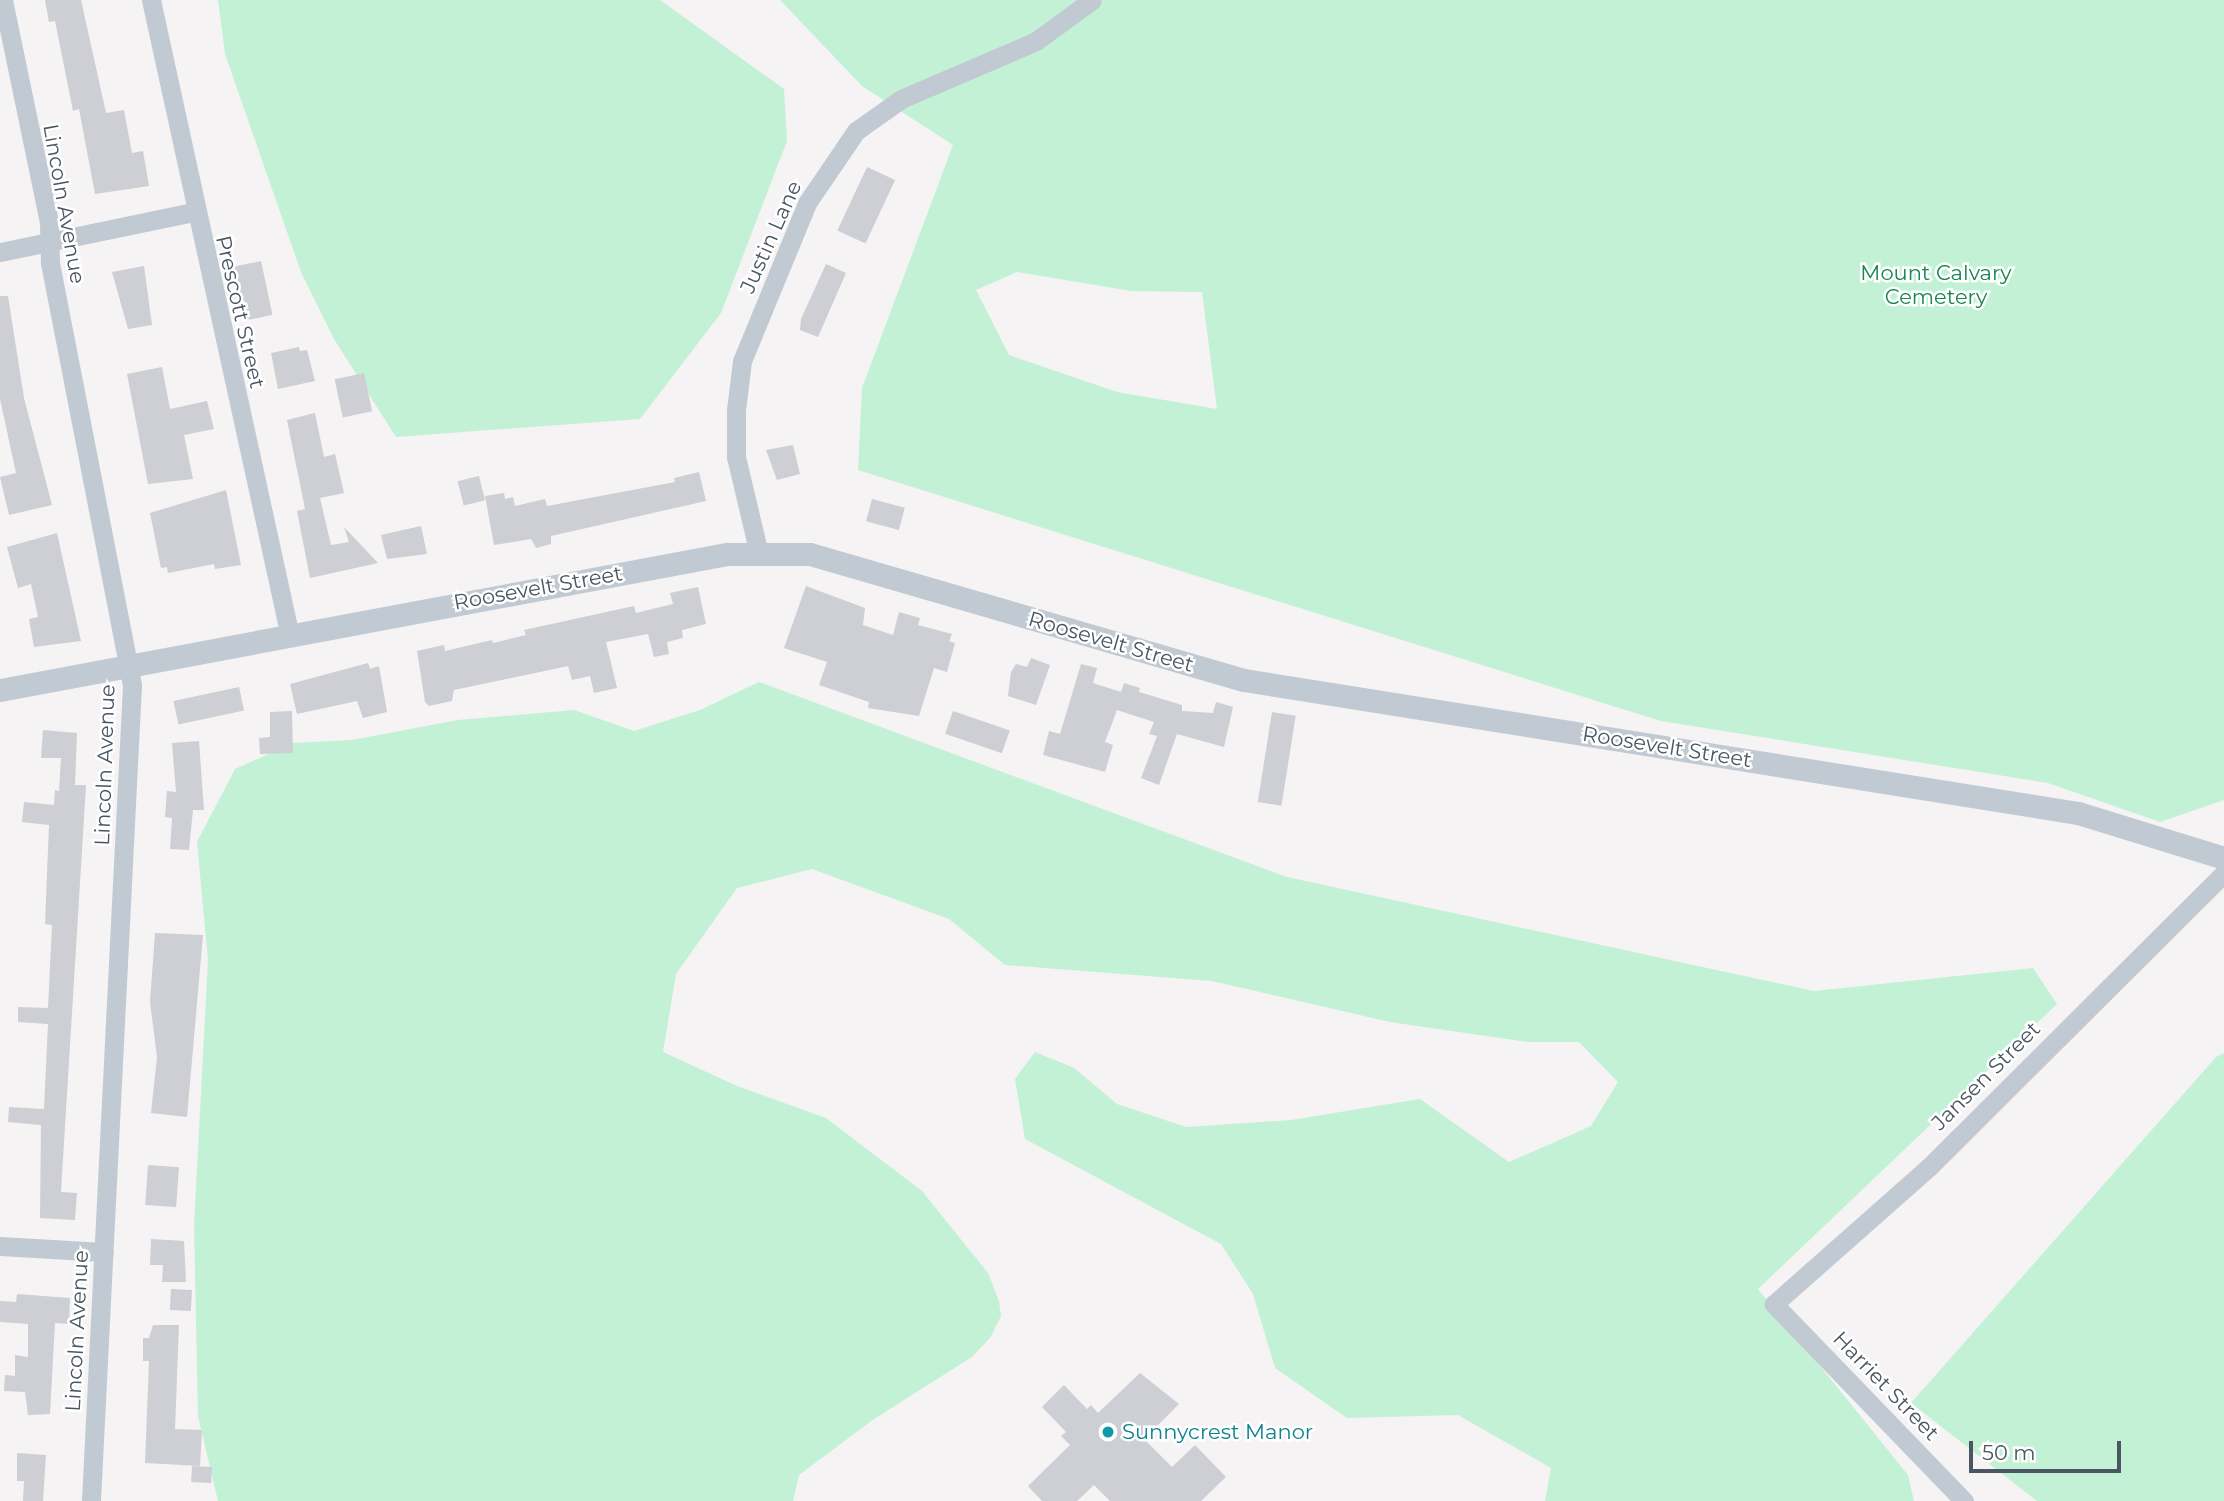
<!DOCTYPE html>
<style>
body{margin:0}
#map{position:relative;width:2224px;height:1501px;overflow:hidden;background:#f5f3f3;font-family:Montserrat,sans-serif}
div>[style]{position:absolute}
.green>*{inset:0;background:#c3f1d5}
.building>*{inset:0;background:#cdcfd5;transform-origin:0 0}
.minor>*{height:19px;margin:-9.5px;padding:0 9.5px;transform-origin:9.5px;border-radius:9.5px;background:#c1cad2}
.tertiary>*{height:23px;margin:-11.5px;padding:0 11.5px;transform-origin:11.5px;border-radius:11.5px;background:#c1cad2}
.dots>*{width:19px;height:19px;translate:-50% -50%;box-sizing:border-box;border:4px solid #fff;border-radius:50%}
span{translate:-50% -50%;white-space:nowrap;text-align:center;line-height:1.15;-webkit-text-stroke:5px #fff;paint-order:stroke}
.street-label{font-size:21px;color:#4a5661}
.park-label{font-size:21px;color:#17864f}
.culture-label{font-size:21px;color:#0d838f}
.left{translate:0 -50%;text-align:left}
.scale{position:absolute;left:1969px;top:1441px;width:152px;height:32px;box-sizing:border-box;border:4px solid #4a5661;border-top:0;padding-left:9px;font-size:21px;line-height:24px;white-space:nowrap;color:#4a5661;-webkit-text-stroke:5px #fff;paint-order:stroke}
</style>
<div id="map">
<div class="green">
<div style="clip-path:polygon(218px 0,660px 0,784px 89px,787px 141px,721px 313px,640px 419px,396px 437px,334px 339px,301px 272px,225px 54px)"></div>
<div style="clip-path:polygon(evenodd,780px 0,2224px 0,2224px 800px,2160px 822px,2048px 783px,1661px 721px,858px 470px,862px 388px,953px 145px,862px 86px,780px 0,1017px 272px,1131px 291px,1202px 292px,1217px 409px,1117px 392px,1009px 355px,976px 290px,1017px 272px)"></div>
<div style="clip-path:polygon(759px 682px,1287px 877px,1814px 991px,2033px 968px,2057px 1004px,1758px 1289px,1908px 1475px,1914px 1501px,1545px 1501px,1551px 1468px,1458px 1415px,1347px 1418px,1275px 1368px,1253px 1294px,1221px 1244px,1025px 1139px,1015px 1079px,1035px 1052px,1074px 1068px,1117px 1104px,1186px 1127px,1291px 1120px,1420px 1099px,1509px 1162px,1591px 1126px,1618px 1082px,1579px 1042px,1528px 1042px,1390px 1022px,1212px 981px,1005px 965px,949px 919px,812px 869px,737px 888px,676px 974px,663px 1052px,737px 1086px,826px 1118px,922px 1191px,988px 1273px,999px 1301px,1001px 1316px,990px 1338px,972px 1357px,874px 1419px,799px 1475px,793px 1501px,218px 1501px,198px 1416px,194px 1225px,208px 960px,197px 842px,235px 769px,293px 743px,352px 740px,458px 720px,574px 710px,634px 731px,700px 710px)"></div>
<div style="clip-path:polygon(2224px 1053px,2224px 1501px,2037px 1501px,1911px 1403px,2216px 1057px)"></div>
</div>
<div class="building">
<div style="clip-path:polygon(45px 0,81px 0,106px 113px,124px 110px,132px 153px,143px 151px,149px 186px,95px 194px,79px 109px,73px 111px,55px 21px,49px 22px)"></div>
<div style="left:867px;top:167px;width:31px;height:70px;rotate:25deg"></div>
<div style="left:261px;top:261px;width:55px;height:27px;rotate:78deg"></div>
<div style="clip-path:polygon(826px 264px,846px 273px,818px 337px,800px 330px,801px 319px)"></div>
<div style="clip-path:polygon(144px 266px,152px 325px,128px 329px,112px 272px)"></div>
<div style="clip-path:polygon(0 296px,8px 296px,24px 398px,52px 505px,9px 515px,0 477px,16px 473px,0 399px)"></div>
<div style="clip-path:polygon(299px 347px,300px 351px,307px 350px,315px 381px,278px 389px,271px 353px)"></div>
<div style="clip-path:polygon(162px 367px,170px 409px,207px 401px,214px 429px,184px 435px,193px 479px,148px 484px,127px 374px)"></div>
<div style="left:364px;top:373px;width:39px;height:30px;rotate:78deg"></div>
<div style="clip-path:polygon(315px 413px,324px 457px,335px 454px,344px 493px,320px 498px,331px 545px,349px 542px,344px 527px,378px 563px,310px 578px,297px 511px,305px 509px,287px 420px)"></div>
<div style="clip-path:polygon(793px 445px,800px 474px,777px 480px,766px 450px)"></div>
<div style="clip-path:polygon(699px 472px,706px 501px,551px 536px,551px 544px,536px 548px,531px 539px,494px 545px,485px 496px,504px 493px,505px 499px,513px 497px,515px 506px,545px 499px,547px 506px,675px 482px,674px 478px)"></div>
<div style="left:479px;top:476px;width:25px;height:22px;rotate:76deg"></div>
<div style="clip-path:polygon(226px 490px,241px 565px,215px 569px,214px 564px,168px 573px,167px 567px,161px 568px,150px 513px)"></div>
<div style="left:872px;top:499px;width:34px;height:23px;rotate:15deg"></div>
<div style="clip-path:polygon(421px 526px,427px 554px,387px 559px,381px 535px)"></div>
<div style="clip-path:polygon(57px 533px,81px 641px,34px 647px,29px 619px,38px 617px,31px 584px,18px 588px,7px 547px)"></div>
<div style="clip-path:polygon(806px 586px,865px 608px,863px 625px,893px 635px,899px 612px,920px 618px,918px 625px,952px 634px,949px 641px,955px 643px,947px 672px,934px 668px,919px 716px,868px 708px,869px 702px,819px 685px,827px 662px,784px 648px)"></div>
<div style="clip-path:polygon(698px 587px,706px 624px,682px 630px,683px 638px,667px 642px,669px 654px,654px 657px,648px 634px,606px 642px,617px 688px,594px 693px,590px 676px,572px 680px,568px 666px,454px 690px,452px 701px,429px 706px,425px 702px,417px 651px,444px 645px,445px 651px,492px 640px,493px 643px,526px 635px,524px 630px,634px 606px,636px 613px,673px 604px,670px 593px)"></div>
<div style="clip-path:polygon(1031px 658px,1050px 665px,1036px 705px,1008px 696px,1011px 672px,1016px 664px,1027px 667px)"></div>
<div style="clip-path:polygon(368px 663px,370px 669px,379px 666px,387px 712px,363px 718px,357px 701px,297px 714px,290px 684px)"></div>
<div style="clip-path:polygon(1081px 664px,1097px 668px,1093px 683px,1121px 692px,1124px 683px,1140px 688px,1139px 692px,1182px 705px,1182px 711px,1213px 713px,1216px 702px,1233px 707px,1224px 747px,1177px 734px,1159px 785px,1141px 778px,1157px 736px,1149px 734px,1154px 722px,1117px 710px,1105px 742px,1113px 745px,1105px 772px,1043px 755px,1049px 731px,1060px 734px)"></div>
<div style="left:239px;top:687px;width:24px;height:67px;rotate:78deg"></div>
<div style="clip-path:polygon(292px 711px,293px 753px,260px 754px,259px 738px,270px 737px,270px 712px)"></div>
<div style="left:953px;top:711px;width:60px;height:24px;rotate:19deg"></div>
<div style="left:1272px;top:712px;width:24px;height:91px;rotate:9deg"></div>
<div style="clip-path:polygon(43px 730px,77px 733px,75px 785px,86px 785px,61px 1192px,77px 1193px,75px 1220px,40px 1218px,41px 1125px,8px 1122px,9px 1107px,44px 1109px,48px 1024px,18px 1022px,18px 1007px,48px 1008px,52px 925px,45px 924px,49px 825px,22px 822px,24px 802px,54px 805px,55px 790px,59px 791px,61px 758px,41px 758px)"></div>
<div style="clip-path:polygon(199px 741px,204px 810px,193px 810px,189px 850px,170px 849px,172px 818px,165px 817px,167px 791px,176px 792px,172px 743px)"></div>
<div style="clip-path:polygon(155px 933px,203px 935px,187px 1117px,151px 1113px,157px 1057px,150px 1002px)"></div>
<div style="left:148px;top:1165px;width:31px;height:40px;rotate:4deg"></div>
<div style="clip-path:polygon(151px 1239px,184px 1241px,186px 1282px,162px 1282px,163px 1265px,150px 1265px)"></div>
<div style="left:171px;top:1289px;width:21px;height:21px;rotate:3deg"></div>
<div style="clip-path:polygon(17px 1294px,70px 1298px,69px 1324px,55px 1323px,50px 1414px,28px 1415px,25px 1392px,4px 1391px,5px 1375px,15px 1376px,15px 1355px,28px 1357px,28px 1324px,0 1322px,0 1301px,16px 1302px)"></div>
<div style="clip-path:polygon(153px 1325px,179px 1325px,175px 1429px,202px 1430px,200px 1466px,145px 1463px,149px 1361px,143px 1361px,143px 1338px,149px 1338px)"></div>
<div style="clip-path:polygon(1140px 1373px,1179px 1404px,1144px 1439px,1172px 1467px,1195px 1445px,1226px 1477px,1201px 1501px,1110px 1501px,1094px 1485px,1077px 1501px,1042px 1501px,1028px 1486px,1070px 1445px,1061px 1436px,1066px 1432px,1042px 1407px,1064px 1385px,1087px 1409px,1091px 1405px,1098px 1413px)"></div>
<div style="clip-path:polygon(17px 1453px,46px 1455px,43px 1501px,23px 1501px,24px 1481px,17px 1481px)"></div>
<div style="left:192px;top:1466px;width:20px;height:16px;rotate:3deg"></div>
</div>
<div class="minor">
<div style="left:3px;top:0;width:228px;rotate:78.3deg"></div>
<div style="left:49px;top:223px;width:40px;rotate:88.6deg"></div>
<div style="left:50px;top:263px;width:430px;rotate:79deg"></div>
<div style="left:132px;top:685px;width:817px;rotate:92.88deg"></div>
<div style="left:151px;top:0;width:647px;rotate:77.68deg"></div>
<div style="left:0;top:252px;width:198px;rotate:-11.7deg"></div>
<div style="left:759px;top:554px;width:100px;rotate:-103.3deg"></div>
<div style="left:736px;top:457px;width:47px;rotate:-90deg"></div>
<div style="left:736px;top:410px;width:49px;rotate:-83deg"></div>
<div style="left:742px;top:361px;width:171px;rotate:-67.6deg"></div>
<div style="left:807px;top:203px;width:87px;rotate:-55.8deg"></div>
<div style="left:856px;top:131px;width:55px;rotate:-35.4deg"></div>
<div style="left:901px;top:99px;width:147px;rotate:-23.2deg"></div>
<div style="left:1036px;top:41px;width:69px;rotate:-36.2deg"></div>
<div style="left:0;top:1246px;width:104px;rotate:3.3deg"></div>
<div style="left:1964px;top:1501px;width:274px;rotate:-134deg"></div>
<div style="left:1774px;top:1304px;width:207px;rotate:-41.5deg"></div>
<div style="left:1929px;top:1167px;width:416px;rotate:-44.9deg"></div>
</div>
<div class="tertiary">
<div style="left:0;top:690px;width:740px;rotate:-10.6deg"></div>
<div style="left:727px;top:554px;width:83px"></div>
<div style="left:810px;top:554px;width:452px;rotate:16.2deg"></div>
<div style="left:1244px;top:680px;width:845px;rotate:9.06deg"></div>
<div style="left:2078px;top:813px;width:153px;rotate:17.1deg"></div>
</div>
<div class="dots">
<div style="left:1108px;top:1432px;background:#0f9aa8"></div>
</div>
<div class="street-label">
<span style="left:64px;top:204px;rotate:80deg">Lincoln Avenue</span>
<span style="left:771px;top:237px;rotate:-66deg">Justin Lane</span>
<span style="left:240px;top:312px;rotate:77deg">Prescott Street</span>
<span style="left:538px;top:588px;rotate:-10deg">Roosevelt Street</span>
<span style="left:1111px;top:642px;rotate:16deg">Roosevelt Street</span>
<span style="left:1667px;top:747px;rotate:9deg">Roosevelt Street</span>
<span style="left:105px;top:765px;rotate:-88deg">Lincoln Avenue</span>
<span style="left:1986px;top:1076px;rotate:-45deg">Jansen Street</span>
<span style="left:77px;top:1331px;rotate:-87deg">Lincoln Avenue</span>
<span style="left:1886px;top:1386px;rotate:46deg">Harriet Street</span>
</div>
<div class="park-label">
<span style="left:1936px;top:285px">Mount Calvary<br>Cemetery</span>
</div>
<div class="culture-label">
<span class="left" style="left:1122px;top:1432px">Sunnycrest Manor</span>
</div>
<div class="scale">50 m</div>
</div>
